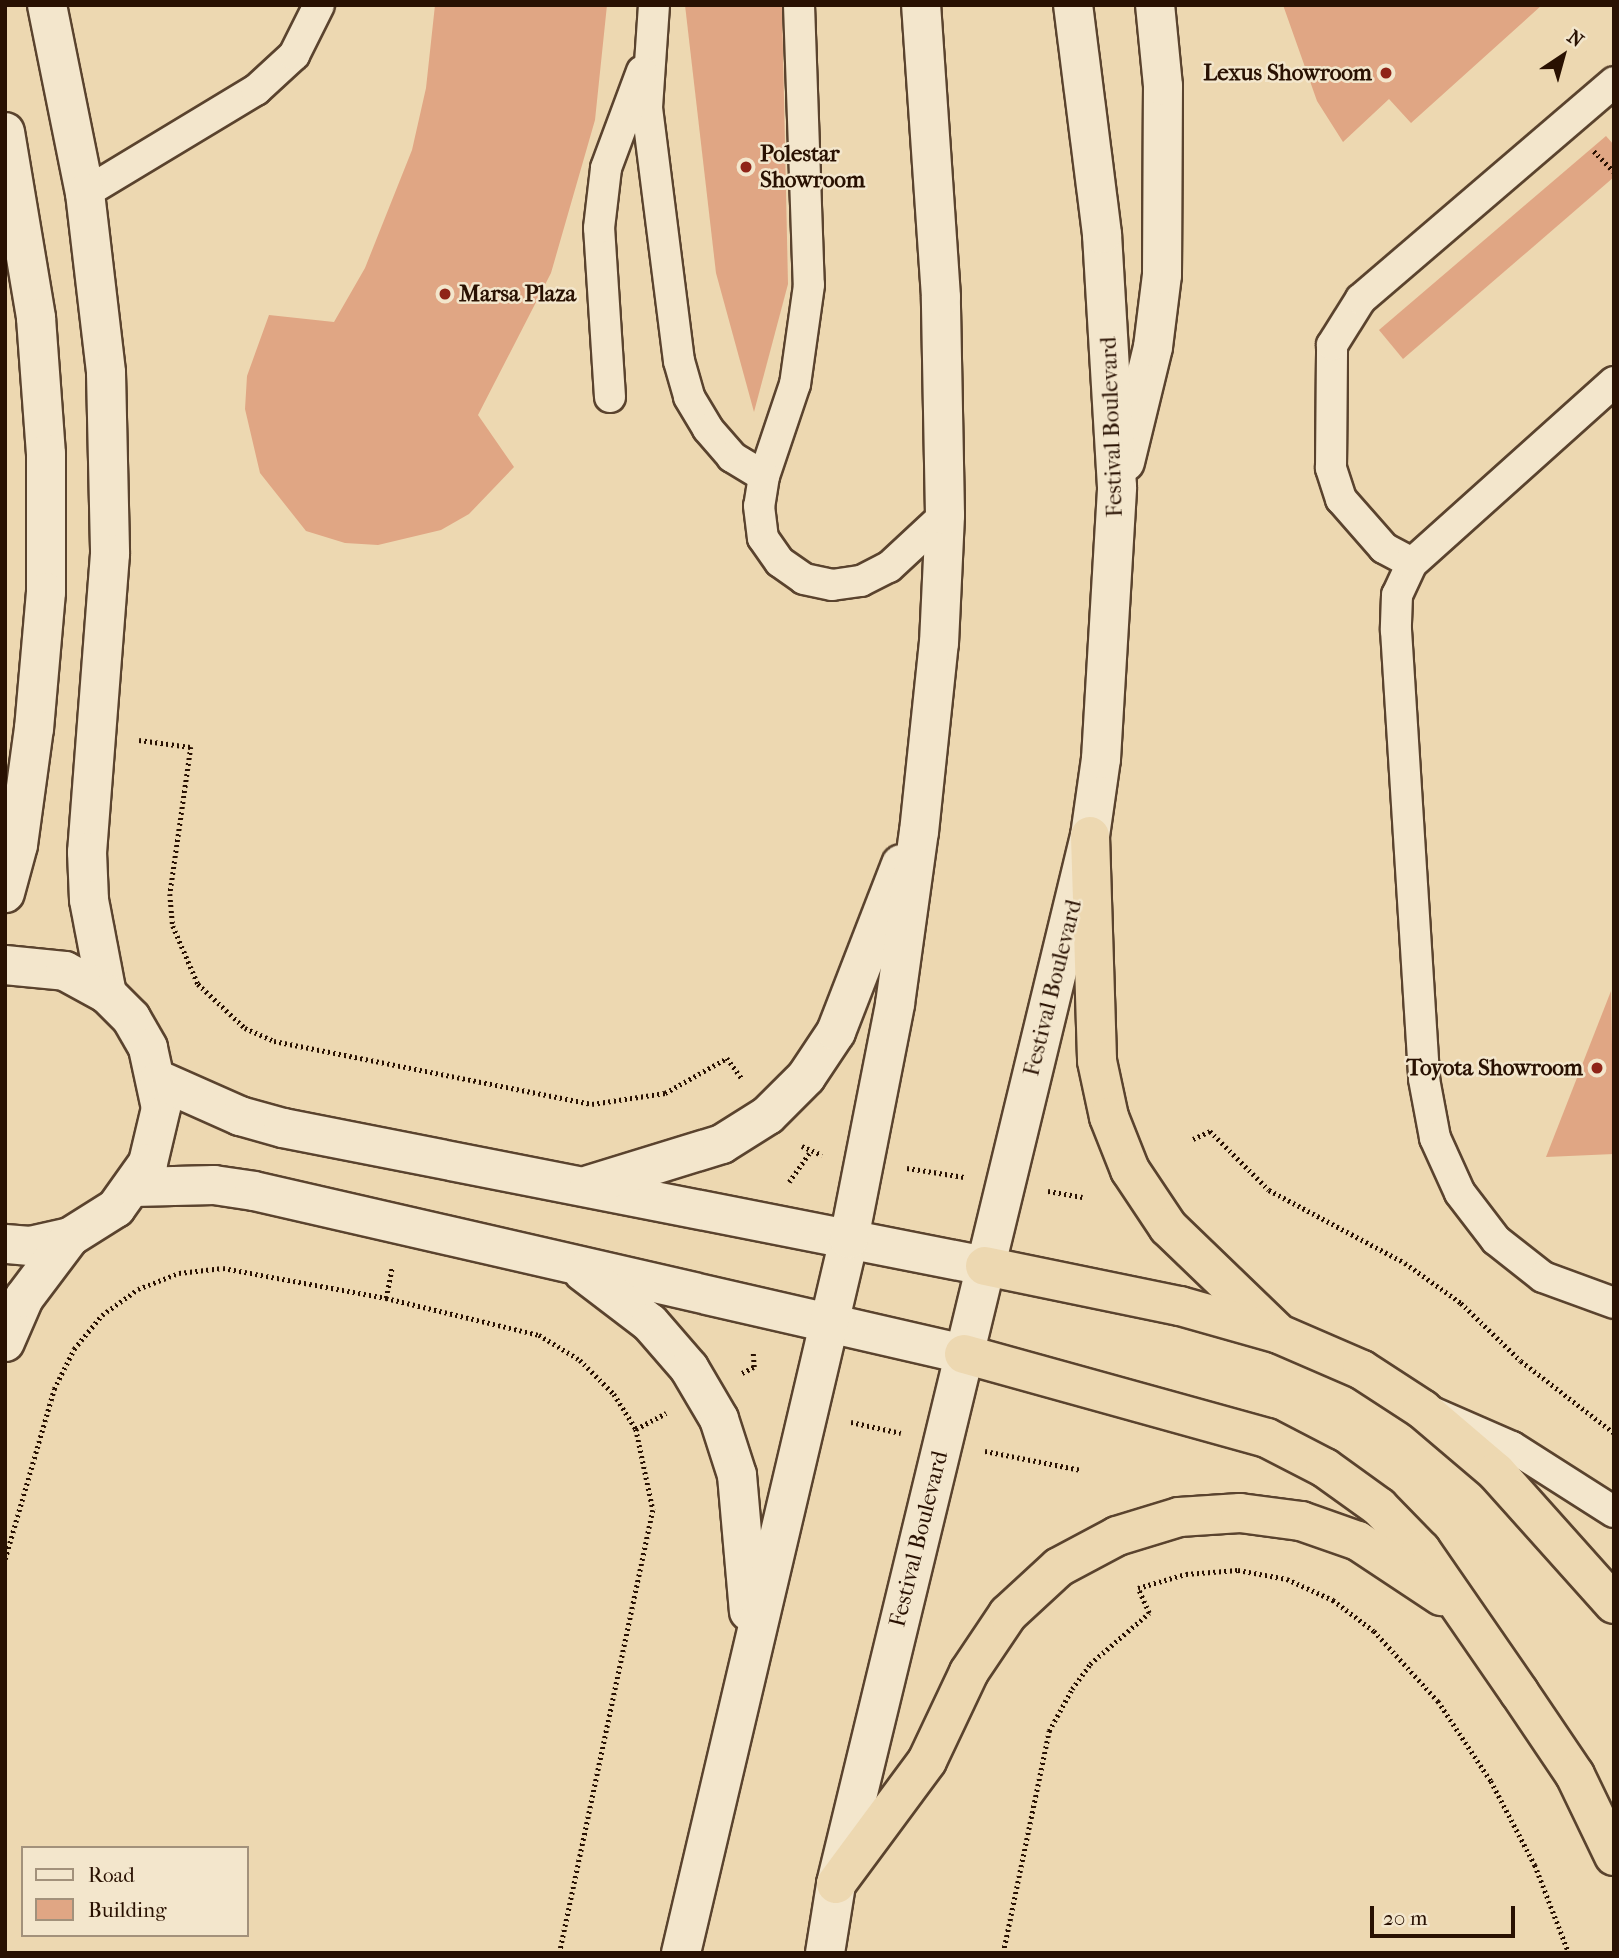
<!DOCTYPE html>
<style>
body{margin:0}
#map{position:relative;width:1619px;height:1958px;overflow:hidden;background:#edd8b1;font-family:"IM FELL French Canon",serif}
div>[style]{position:absolute}
.building>*{inset:0;background:#e0a684}
.path>*{height:4.5px;margin-top:-2.25px;transform-origin:0;background:repeating-linear-gradient(90deg,#291102 0 2px,transparent 0 5.5px)}
.roads{filter:drop-shadow(2px 0 #5a432e) drop-shadow(-2px 0 #5a432e) drop-shadow(0 2px #5a432e) drop-shadow(0 -2px #5a432e)}
.lane>*{height:30px;margin:-15px;padding:0 15px;transform-origin:15px;border-radius:15px;background:#f3e6cc}
.secondary>*{height:38px;margin:-19px;padding:0 19px;transform-origin:19px;border-radius:19px;background:#f3e6cc}
.highway>*{height:38px;margin:-19px;padding:0 19px;transform-origin:19px;border-radius:19px;background:#edd8b1}
.dots>*{width:19px;height:19px;translate:-50% -50%;box-sizing:border-box;border:4px solid #f3e6cc;border-radius:50%}
span{translate:-50% -50%;white-space:nowrap;text-align:center;line-height:1.15;-webkit-text-stroke:5px #f3e6cc;paint-order:stroke}
.poi-label{font-size:23px;color:#291102;font-weight:700}
.right{translate:-100% -50%;text-align:right}
.left{translate:0 -50%;text-align:left}
.street-label{font-size:23px;color:#291102}
.frame{position:absolute;inset:0;border:7px solid #291102;pointer-events:none}
.legend{position:absolute;left:21px;top:1846px;width:228px;height:91px;box-sizing:border-box;background:#f3e6cc;border:2px solid #a2917b;margin:0;padding:9px 12px;list-style:none;font-size:21px;color:#291102}
.legend li{display:flex;align-items:center;gap:14px;height:35px}
.legend b{width:35px;border:2px solid #a2917b}
.north{position:absolute;left:1528px;top:21px;width:70px;height:70px;-webkit-text-stroke:5px #f3e6cc;paint-order:stroke;rotate:36deg;font-size:19px;font-weight:700;line-height:28px;text-align:center;color:#291102}
.north::after{content:'';display:block;margin:auto;width:24px;height:32px;background:#291102;clip-path:polygon(50% 0,100% 100%,50% 72%,0 100%)}
.scale{position:absolute;left:1370px;top:1906px;width:145px;height:32px;box-sizing:border-box;border:4px solid #291102;border-top:0;padding-left:9px;font-size:21px;line-height:24px;white-space:nowrap;color:#291102;-webkit-text-stroke:5px #f3e6cc;paint-order:stroke}
</style>
<div id="map">
<div class="building">
<div style="clip-path:polygon(435px 5px,607px 5px,595px 120px,551px 273px,478px 415px,514px 467px,469px 514px,441px 530px,378px 545px,345px 543px,306px 531px,260px 473px,245px 409px,247px 376px,269px 315px,334px 322px,365px 268px,412px 150px,426px 88px)"></div>
<div style="clip-path:polygon(685px 5px,782px 5px,788px 284px,754px 412px,716px 273px)"></div>
<div style="clip-path:polygon(1283px 5px,1542px 5px,1411px 123px,1389px 99px,1343px 142px,1317px 101px)"></div>
<div style="clip-path:polygon(1606px 136px,1614px 145px,1614px 177px,1403px 359px,1379px 330px)"></div>
<div style="clip-path:polygon(1611px 991px,1614px 1154px,1546px 1157px)"></div>
</div>
<div class="path">
<div style="left:1594px;top:151px;width:29px;rotate:46deg"></div>
<div style="left:139px;top:740px;width:52px;rotate:7.7deg"></div>
<div style="left:191px;top:747px;width:148px;rotate:98.1deg"></div>
<div style="left:170px;top:894px;width:32px;rotate:85deg"></div>
<div style="left:173px;top:926px;width:63px;rotate:66.7deg"></div>
<div style="left:198px;top:984px;width:64px;rotate:43.1deg"></div>
<div style="left:245px;top:1028px;width:32px;rotate:24deg"></div>
<div style="left:274px;top:1041px;width:324px;rotate:11.2deg"></div>
<div style="left:592px;top:1104px;width:74px;rotate:-8.6deg"></div>
<div style="left:665px;top:1093px;width:71px;rotate:-29.4deg"></div>
<div style="left:727px;top:1058px;width:27px;rotate:54deg"></div>
<div style="left:1193px;top:1139px;width:19px;rotate:-25deg"></div>
<div style="left:1210px;top:1131px;width:83px;rotate:45deg"></div>
<div style="left:1269px;top:1190px;width:154px;rotate:28.2deg"></div>
<div style="left:1405px;top:1263px;width:69px;rotate:35.5deg"></div>
<div style="left:1461px;top:1303px;width:83px;rotate:44deg"></div>
<div style="left:1521px;top:1361px;width:118px;rotate:37.7deg"></div>
<div style="left:802px;top:1146px;width:22px;rotate:24deg"></div>
<div style="left:907px;top:1168px;width:58px;rotate:9deg"></div>
<div style="left:789px;top:1182px;width:35px;rotate:-55deg"></div>
<div style="left:1048px;top:1191px;width:35px;rotate:10deg"></div>
<div style="left:386px;top:1298px;width:31px;rotate:-79deg"></div>
<div style="left:742px;top:1373px;width:13px;rotate:-27deg"></div>
<div style="left:754px;top:1367px;width:16px;rotate:-94deg"></div>
<div style="left:851px;top:1422px;width:51px;rotate:12.4deg"></div>
<div style="left:636px;top:1429px;width:34px;rotate:-28deg"></div>
<div style="left:985px;top:1451px;width:98px;rotate:11.2deg"></div>
<div style="left:5px;top:1559px;width:177px;rotate:-73.9deg"></div>
<div style="left:54px;top:1389px;width:45px;rotate:-63.4deg"></div>
<div style="left:74px;top:1349px;width:44px;rotate:-50.5deg"></div>
<div style="left:102px;top:1315px;width:44px;rotate:-35.8deg"></div>
<div style="left:138px;top:1289px;width:44px;rotate:-21.3deg"></div>
<div style="left:179px;top:1273px;width:44px;rotate:-6.5deg"></div>
<div style="left:223px;top:1268px;width:166px;rotate:10.4deg"></div>
<div style="left:386px;top:1298px;width:157px;rotate:13.6deg"></div>
<div style="left:539px;top:1335px;width:48px;rotate:31.4deg"></div>
<div style="left:580px;top:1360px;width:48px;rotate:45deg"></div>
<div style="left:614px;top:1394px;width:41px;rotate:57.8deg"></div>
<div style="left:636px;top:1429px;width:83px;rotate:78.1deg"></div>
<div style="left:653px;top:1510px;width:453px;rotate:101.9deg"></div>
<div style="left:1003px;top:1953px;width:227px;rotate:-78.3deg"></div>
<div style="left:1049px;top:1731px;width:48px;rotate:-61.3deg"></div>
<div style="left:1072px;top:1689px;width:31px;rotate:-54deg"></div>
<div style="left:1090px;top:1664px;width:78px;rotate:-40.8deg"></div>
<div style="left:1149px;top:1613px;width:27px;rotate:-114deg"></div>
<div style="left:1138px;top:1588px;width:50px;rotate:-16.3deg"></div>
<div style="left:1186px;top:1574px;width:52px;rotate:-4.4deg"></div>
<div style="left:1238px;top:1570px;width:50px;rotate:10.4deg"></div>
<div style="left:1287px;top:1579px;width:51px;rotate:24.5deg"></div>
<div style="left:1333px;top:1600px;width:51px;rotate:37.1deg"></div>
<div style="left:1374px;top:1631px;width:95px;rotate:47.6deg"></div>
<div style="left:1438px;top:1701px;width:96px;rotate:56.5deg"></div>
<div style="left:1491px;top:1781px;width:95px;rotate:62.4deg"></div>
<div style="left:1535px;top:1865px;width:94px;rotate:68.9deg"></div>
</div>
<div class="roads">
<div class="lane">
<div style="left:654px;top:5px;width:103px;rotate:93.9deg"></div>
<div style="left:647px;top:108px;width:255px;rotate:82.8deg"></div>
<div style="left:679px;top:361px;width:37px;rotate:74deg"></div>
<div style="left:689px;top:397px;width:37px;rotate:59deg"></div>
<div style="left:708px;top:429px;width:37px;rotate:49deg"></div>
<div style="left:732px;top:457px;width:37px;rotate:31deg"></div>
<div style="left:799px;top:5px;width:280px;rotate:88deg"></div>
<div style="left:809px;top:285px;width:100px;rotate:98deg"></div>
<div style="left:795px;top:384px;width:97px;rotate:108.6deg"></div>
<div style="left:764px;top:476px;width:30px;rotate:99deg"></div>
<div style="left:759px;top:506px;width:32px;rotate:83deg"></div>
<div style="left:763px;top:538px;width:29px;rotate:55deg"></div>
<div style="left:780px;top:562px;width:29px;rotate:35deg"></div>
<div style="left:804px;top:579px;width:29px;rotate:12deg"></div>
<div style="left:832px;top:585px;width:29px;rotate:-8deg"></div>
<div style="left:861px;top:581px;width:31px;rotate:-27deg"></div>
<div style="left:889px;top:567px;width:76px;rotate:-42.9deg"></div>
<div style="left:85px;top:193px;width:200px;rotate:-31.1deg"></div>
<div style="left:256px;top:90px;width:52px;rotate:-42.6deg"></div>
<div style="left:294px;top:55px;width:56px;rotate:-63.4deg"></div>
<div style="left:1614px;top:382px;width:271px;rotate:138.1deg"></div>
<div style="left:1412px;top:563px;width:35px;rotate:115deg"></div>
<div style="left:1397px;top:595px;width:35px;rotate:92deg"></div>
<div style="left:1396px;top:630px;width:450px;rotate:86.4deg"></div>
<div style="left:1424px;top:1079px;width:60px;rotate:79.4deg"></div>
<div style="left:1435px;top:1138px;width:60px;rotate:65.6deg"></div>
<div style="left:1460px;top:1193px;width:59px;rotate:52.5deg"></div>
<div style="left:1496px;top:1240px;width:60px;rotate:38.2deg"></div>
<div style="left:1543px;top:1277px;width:76px;rotate:20.1deg"></div>
<div style="left:610px;top:397px;width:169px;rotate:-93.7deg"></div>
<div style="left:599px;top:228px;width:60px;rotate:-83.3deg"></div>
<div style="left:606px;top:168px;width:103px;rotate:-69.6deg"></div>
<div style="left:1412px;top:563px;width:32px;rotate:-152deg"></div>
<div style="left:1384px;top:548px;width:65px;rotate:-131.3deg"></div>
<div style="left:1341px;top:499px;width:33px;rotate:-108deg"></div>
<div style="left:1331px;top:468px;width:123px;rotate:-89.5deg"></div>
<div style="left:1332px;top:345px;width:54px;rotate:-57.8deg"></div>
<div style="left:1361px;top:299px;width:333px;rotate:-40.6deg"></div>
<div style="left:1434px;top:1413px;width:85px;rotate:23.6deg"></div>
<div style="left:1512px;top:1447px;width:121px;rotate:32.5deg"></div>
</div>
<div class="secondary">
<div style="left:47px;top:5px;width:192px;rotate:78.6deg"></div>
<div style="left:85px;top:193px;width:181px;rotate:83.3deg"></div>
<div style="left:106px;top:373px;width:181px;rotate:88.7deg"></div>
<div style="left:110px;top:554px;width:299px;rotate:94.4deg"></div>
<div style="left:87px;top:852px;width:48px;rotate:87.6deg"></div>
<div style="left:89px;top:900px;width:96px;rotate:79.2deg"></div>
<div style="left:5px;top:132px;width:189px;rotate:80.5deg"></div>
<div style="left:36px;top:318px;width:136px;rotate:85.8deg"></div>
<div style="left:46px;top:454px;width:138px;rotate:90deg"></div>
<div style="left:46px;top:592px;width:137px;rotate:95deg"></div>
<div style="left:34px;top:728px;width:118px;rotate:97.8deg"></div>
<div style="left:18px;top:845px;width:50px;rotate:105.2deg"></div>
<div style="left:1125px;top:462px;width:118px;rotate:-76.3deg"></div>
<div style="left:1153px;top:347px;width:73px;rotate:-82.9deg"></div>
<div style="left:1162px;top:275px;width:189px;rotate:-89.7deg"></div>
<div style="left:1163px;top:86px;width:81px;rotate:-95.6deg"></div>
<div style="left:5px;top:965px;width:60px;rotate:5.7deg"></div>
<div style="left:65px;top:971px;width:48px;rotate:28.7deg"></div>
<div style="left:107px;top:994px;width:34px;rotate:45deg"></div>
<div style="left:131px;top:1018px;width:34px;rotate:60deg"></div>
<div style="left:148px;top:1048px;width:61px;rotate:77.8deg"></div>
<div style="left:161px;top:1108px;width:57px;rotate:103.3deg"></div>
<div style="left:148px;top:1163px;width:55px;rotate:125.4deg"></div>
<div style="left:116px;top:1208px;width:54px;rotate:147.8deg"></div>
<div style="left:70px;top:1237px;width:41px;rotate:167.3deg"></div>
<div style="left:30px;top:1246px;width:25px;rotate:-175deg"></div>
<div style="left:159px;top:1080px;width:89px;rotate:24deg"></div>
<div style="left:240px;top:1116px;width:45px;rotate:15.6deg"></div>
<div style="left:283px;top:1128px;width:715px;rotate:11.12deg"></div>
<div style="left:589px;top:1185px;width:139px;rotate:-17.1deg"></div>
<div style="left:722px;top:1144px;width:54px;rotate:-32.2deg"></div>
<div style="left:768px;top:1115px;width:54px;rotate:-45deg"></div>
<div style="left:806px;top:1077px;width:54px;rotate:-56.3deg"></div>
<div style="left:836px;top:1032px;width:180px;rotate:-68.8deg"></div>
<div style="left:134px;top:1187px;width:80px;rotate:-1.4deg"></div>
<div style="left:214px;top:1185px;width:40px;rotate:8.5deg"></div>
<div style="left:254px;top:1191px;width:728px;rotate:12.93deg"></div>
<div style="left:583px;top:1272px;width:84px;rotate:37.3deg"></div>
<div style="left:650px;top:1323px;width:60px;rotate:49.1deg"></div>
<div style="left:689px;top:1368px;width:59px;rotate:59.5deg"></div>
<div style="left:719px;top:1419px;width:59px;rotate:72.2deg"></div>
<div style="left:737px;top:1475px;width:137px;rotate:85deg"></div>
<div style="left:5px;top:1342px;width:48px;rotate:-66.6deg"></div>
<div style="left:24px;top:1298px;width:76px;rotate:-53deg"></div>
<div style="left:681px;top:1953px;width:733px;rotate:-76.76deg"></div>
<div style="left:849px;top:1239px;width:239px;rotate:-78.9deg"></div>
<div style="left:895px;top:1004px;width:174px;rotate:-82.1deg"></div>
<div style="left:919px;top:832px;width:190px;rotate:-84deg"></div>
<div style="left:939px;top:643px;width:128px;rotate:-87.3deg"></div>
<div style="left:945px;top:515px;width:218px;rotate:-91.1deg"></div>
<div style="left:941px;top:297px;width:293px;rotate:-93.9deg"></div>
<div style="left:825px;top:1953px;width:70px;rotate:-80.9deg"></div>
<div style="left:836px;top:1884px;width:1078px;rotate:-76.38deg"></div>
<div style="left:1090px;top:836px;width:78px;rotate:-81.9deg"></div>
<div style="left:1101px;top:759px;width:272px;rotate:-86.6deg"></div>
<div style="left:1117px;top:487px;width:253px;rotate:-93.4deg"></div>
<div style="left:1102px;top:234px;width:231px;rotate:-97.2deg"></div>
</div>
<div class="highway">
<div style="left:1090px;top:836px;width:225px;rotate:88.2deg"></div>
<div style="left:1097px;top:1061px;width:57px;rotate:77.9deg"></div>
<div style="left:1109px;top:1117px;width:57px;rotate:68.4deg"></div>
<div style="left:1130px;top:1170px;width:69px;rotate:56.3deg"></div>
<div style="left:1168px;top:1227px;width:149px;rotate:43.9deg"></div>
<div style="left:985px;top:1266px;width:199px;rotate:11.6deg"></div>
<div style="left:1180px;top:1306px;width:103px;rotate:15.8deg"></div>
<div style="left:1279px;top:1334px;width:90px;rotate:23.4deg"></div>
<div style="left:1362px;top:1370px;width:72px;rotate:33deg"></div>
<div style="left:1422px;top:1409px;width:97px;rotate:40.4deg"></div>
<div style="left:1496px;top:1472px;width:177px;rotate:48.2deg"></div>
<div style="left:964px;top:1354px;width:314px;rotate:15.5deg"></div>
<div style="left:1267px;top:1438px;width:65px;rotate:27.3deg"></div>
<div style="left:1325px;top:1468px;width:67px;rotate:35.8deg"></div>
<div style="left:1379px;top:1507px;width:60px;rotate:45.7deg"></div>
<div style="left:1421px;top:1550px;width:173px;rotate:55.4deg"></div>
<div style="left:1519px;top:1692px;width:100px;rotate:56deg"></div>
<div style="left:1575px;top:1775px;width:90px;rotate:64.3deg"></div>
<div style="left:836px;top:1884px;width:153px;rotate:-53.5deg"></div>
<div style="left:927px;top:1761px;width:98px;rotate:-64.7deg"></div>
<div style="left:969px;top:1672px;width:70px;rotate:-56.1deg"></div>
<div style="left:1008px;top:1614px;width:69px;rotate:-42.7deg"></div>
<div style="left:1059px;top:1567px;width:66px;rotate:-28.1deg"></div>
<div style="left:1117px;top:1536px;width:65px;rotate:-17deg"></div>
<div style="left:1179px;top:1517px;width:61px;rotate:-3.8deg"></div>
<div style="left:1240px;top:1513px;width:62px;rotate:7.5deg"></div>
<div style="left:1301px;top:1521px;width:60px;rotate:19.3deg"></div>
<div style="left:1358px;top:1541px;width:100px;rotate:33.5deg"></div>
</div>
</div>
<div class="dots">
<div style="left:1386px;top:73px;background:#8f2418"></div>
<div style="left:746px;top:167px;background:#8f2418"></div>
<div style="left:445px;top:294px;background:#8f2418"></div>
<div style="left:1597px;top:1068px;background:#8f2418"></div>
</div>
<div class="poi-label">
<span class="right" style="left:1372px;top:73px">Lexus Showroom</span>
<span class="left" style="left:760px;top:167px">Polestar<br>Showroom</span>
<span class="left" style="left:459px;top:294px">Marsa Plaza</span>
<span class="right" style="left:1583px;top:1068px">Toyota Showroom</span>
</div>
<div class="street-label">
<span style="left:1112px;top:427px;rotate:-92deg">Festival Boulevard</span>
<span style="left:1053px;top:988px;rotate:-76deg">Festival Boulevard</span>
<span style="left:919px;top:1539px;rotate:-76deg">Festival Boulevard</span>
</div>
<div class="frame"></div>
<ul class="legend">
<li><b style="height:9px;background:#f3e6cc"></b>Road</li>
<li><b style="height:19px;background:#e0a684"></b>Building</li>
</ul>
<div class="north">N</div>
<div class="scale">20 m</div>
</div>
